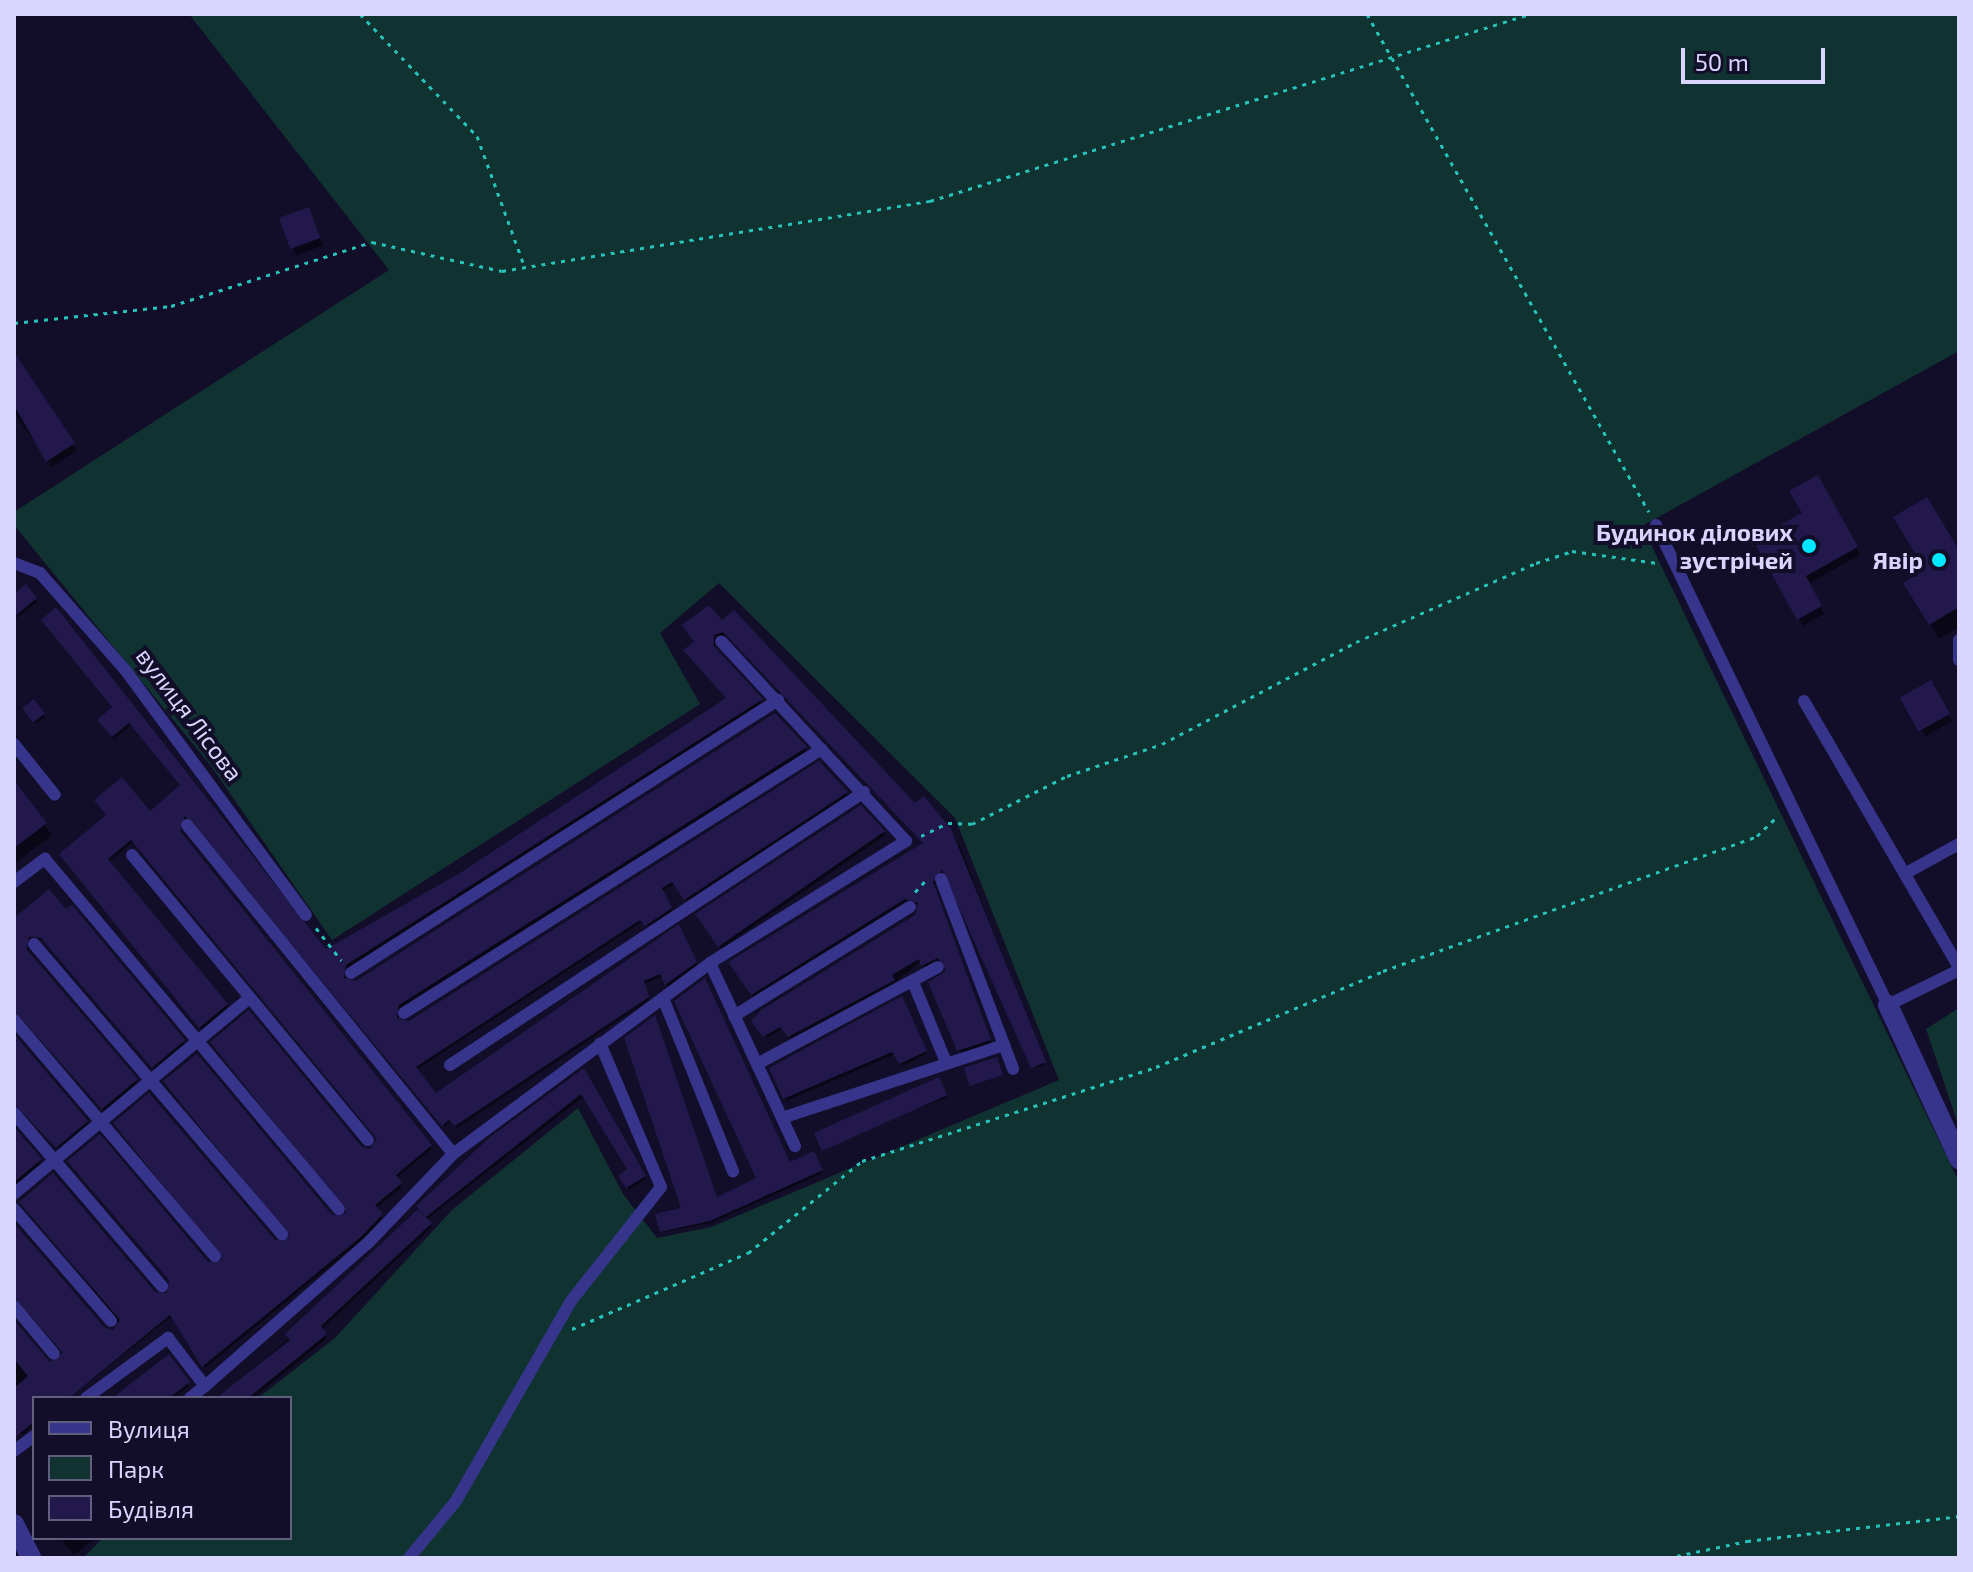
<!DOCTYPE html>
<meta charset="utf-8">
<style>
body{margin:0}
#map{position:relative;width:1973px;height:1572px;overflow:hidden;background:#120e29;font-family:"Exo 2",sans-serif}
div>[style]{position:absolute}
.green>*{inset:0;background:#103332}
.shadow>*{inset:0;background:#0007;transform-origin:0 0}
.building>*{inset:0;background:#22184b;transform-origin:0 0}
.path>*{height:3px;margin-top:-1.5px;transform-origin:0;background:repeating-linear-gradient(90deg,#25c3b9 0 4px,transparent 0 10px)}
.lane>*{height:12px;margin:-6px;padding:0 6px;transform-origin:6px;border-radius:6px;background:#37358b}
.street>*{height:20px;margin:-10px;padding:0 10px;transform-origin:10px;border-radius:10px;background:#37358b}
.dots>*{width:22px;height:22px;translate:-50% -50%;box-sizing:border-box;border:4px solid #120e29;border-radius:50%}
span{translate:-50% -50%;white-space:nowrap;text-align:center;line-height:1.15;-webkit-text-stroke:8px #120e29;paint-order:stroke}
.poi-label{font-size:24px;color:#dad5ff;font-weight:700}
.right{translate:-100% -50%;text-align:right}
.street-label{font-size:24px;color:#dad5ff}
.frame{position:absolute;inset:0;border:16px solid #dad5ff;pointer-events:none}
.legend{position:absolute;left:32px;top:1396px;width:260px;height:144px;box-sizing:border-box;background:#120e29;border:2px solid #625e7f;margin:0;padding:10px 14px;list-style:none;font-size:24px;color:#dad5ff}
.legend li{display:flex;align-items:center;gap:16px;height:40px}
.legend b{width:40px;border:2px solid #625e7f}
.scale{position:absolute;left:1681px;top:48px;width:144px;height:36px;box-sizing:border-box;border:4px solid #dad5ff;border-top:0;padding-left:10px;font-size:24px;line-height:28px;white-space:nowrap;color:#dad5ff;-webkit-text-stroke:6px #120e29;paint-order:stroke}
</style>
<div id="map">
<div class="green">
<div style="clip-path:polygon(189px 14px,1959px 14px,1959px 351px,1642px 526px,1959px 1182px,1959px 1558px,83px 1558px,103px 1538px,290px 1538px,290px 1398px,258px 1398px,335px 1338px,452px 1210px,578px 1108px,623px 1194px,657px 1238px,711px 1227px,1059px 1080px,955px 818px,719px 583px,660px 633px,700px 704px,332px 940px,211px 766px,14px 525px,14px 512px,389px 270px)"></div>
<div style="clip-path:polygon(1959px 1008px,1959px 1127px,1926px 1029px)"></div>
</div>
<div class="shadow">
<div style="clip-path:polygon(312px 217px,323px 246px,296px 255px,282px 219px)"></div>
<div style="clip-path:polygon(14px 375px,77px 450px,52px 467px,14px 413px)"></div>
<div style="clip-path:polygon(1818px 478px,1860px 555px,1808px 584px,1824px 614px,1803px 626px,1756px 540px,1804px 514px)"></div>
<div style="clip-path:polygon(1959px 554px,1959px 627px,1939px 639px,1906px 584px)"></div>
<div style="clip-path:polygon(26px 587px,37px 602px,14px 620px,14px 596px)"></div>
<div style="clip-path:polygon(709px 607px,722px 623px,734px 613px,915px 806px,924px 799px,959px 844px,1045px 1065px,1033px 1067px,944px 871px,933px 886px,991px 1043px,961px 1053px,931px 983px,949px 972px,941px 960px,925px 967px,921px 961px,894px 983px,791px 1039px,782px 1029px,766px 1038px,754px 1021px,763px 1011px,916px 916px,920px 905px,907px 901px,754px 996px,731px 963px,925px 844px,731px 637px,716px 636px,715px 651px,762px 703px,347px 968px,345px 981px,356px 983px,775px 715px,807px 751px,400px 1008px,398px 1021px,409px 1023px,819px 763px,848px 795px,687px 901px,675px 884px,662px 891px,672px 911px,648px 927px,643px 921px,416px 1070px,436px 1096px,679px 927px,697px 965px,668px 986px,663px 976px,644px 984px,649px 1000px,457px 1128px,452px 1121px,445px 1127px,198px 822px,183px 820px,180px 834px,432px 1149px,396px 1178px,402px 1187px,376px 1208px,383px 1218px,363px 1239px,205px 1368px,172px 1316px,69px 1398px,34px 1398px,34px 1426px,22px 1435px,14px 1426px,14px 1323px,46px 1362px,61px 1364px,63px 1349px,24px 1303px,14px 1301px,14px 1232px,108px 1332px,121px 1326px,23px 1200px,53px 1176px,154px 1294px,169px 1295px,171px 1281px,70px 1162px,99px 1137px,207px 1264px,222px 1266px,224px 1251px,116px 1123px,149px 1096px,274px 1242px,293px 1238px,166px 1082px,196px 1056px,331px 1217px,350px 1214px,213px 1042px,248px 1013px,360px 1147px,371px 1151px,379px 1140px,134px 841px,108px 862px,228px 1007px,202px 1030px,63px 857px,108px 815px,96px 800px,122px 780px,149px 813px,182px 786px,132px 724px,114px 739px,99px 720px,114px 708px,43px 620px,55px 610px,326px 951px,461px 874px,728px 699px,686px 651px,696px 643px,684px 626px)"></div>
<div style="left:1930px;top:683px;width:44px;height:31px;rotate:60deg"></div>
<div style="left:34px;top:702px;width:19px;height:11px;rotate:54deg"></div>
<div style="clip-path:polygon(14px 783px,52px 835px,14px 864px)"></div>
<div style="clip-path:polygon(860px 808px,885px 835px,721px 949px,697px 915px)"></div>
<div style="clip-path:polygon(49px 892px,185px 1044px,154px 1069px,44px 940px,30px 939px,28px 953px,138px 1083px,104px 1111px,24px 1016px,14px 1015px,14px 920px)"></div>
<div style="clip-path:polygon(901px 999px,927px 1054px,902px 1066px,895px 1054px,786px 1101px,771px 1069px)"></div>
<div style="clip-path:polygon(14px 1037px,88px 1124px,58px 1149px,24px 1109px,14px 1108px)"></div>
<div style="clip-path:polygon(583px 1071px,646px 1179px,629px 1190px,621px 1176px,630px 1169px,584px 1096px,426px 1220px,432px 1227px,321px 1330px,327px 1338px,303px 1358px,253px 1398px,220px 1398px,426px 1220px,420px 1209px)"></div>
<div style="clip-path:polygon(938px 1079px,947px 1098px,818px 1142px)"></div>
<div style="clip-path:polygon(14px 1130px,42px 1163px,14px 1186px)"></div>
<div style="clip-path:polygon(813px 1153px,823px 1173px,711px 1223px,662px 1232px,658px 1215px,717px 1199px)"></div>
<div style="clip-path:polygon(169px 1357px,189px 1386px,174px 1398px,116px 1398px)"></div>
<div style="clip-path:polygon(60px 1538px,92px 1538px,93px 1540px,74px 1555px)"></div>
</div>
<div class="building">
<div style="left:309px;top:207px;width:33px;height:32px;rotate:70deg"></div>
<div style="clip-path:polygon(14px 352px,75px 443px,46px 462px,14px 405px)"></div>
<div style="clip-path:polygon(1818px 475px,1858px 547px,1806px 576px,1822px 606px,1797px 620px,1753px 540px,1802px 513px,1789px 491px)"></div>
<div style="clip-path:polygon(1927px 497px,1959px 550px,1959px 607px,1929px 625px,1903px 583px,1925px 570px,1893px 517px)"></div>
<div style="clip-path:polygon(26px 584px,37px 598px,14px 617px,14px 594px)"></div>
<div style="clip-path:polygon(709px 605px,722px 620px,734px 610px,915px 803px,924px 796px,951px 829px,1046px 1062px,1031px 1068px,942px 870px,933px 882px,991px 1040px,957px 1051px,928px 982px,946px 971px,938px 958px,921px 966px,919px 959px,892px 975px,895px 980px,788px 1037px,780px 1027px,763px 1037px,751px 1021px,761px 1010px,915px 915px,918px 903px,905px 899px,751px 995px,728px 962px,923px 843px,723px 632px,714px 635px,714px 646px,763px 699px,346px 965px,344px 978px,356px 981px,775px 713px,807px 747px,399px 1005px,397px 1018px,409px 1021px,819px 761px,848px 792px,684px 900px,672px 882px,662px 888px,672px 908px,645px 926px,640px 920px,416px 1067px,436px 1093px,679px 924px,697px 962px,665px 985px,660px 974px,644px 981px,649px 997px,455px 1126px,449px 1120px,442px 1126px,185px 816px,180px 831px,432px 1145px,396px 1175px,402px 1183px,375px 1205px,383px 1214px,362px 1236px,202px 1367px,170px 1315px,69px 1398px,34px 1398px,34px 1422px,14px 1438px,14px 1388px,28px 1376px,14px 1359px,14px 1320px,50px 1362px,63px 1353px,14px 1297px,14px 1223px,104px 1327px,113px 1330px,120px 1320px,19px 1202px,53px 1173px,155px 1292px,167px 1293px,169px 1280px,67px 1161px,100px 1134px,208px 1262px,223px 1260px,113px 1123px,149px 1093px,275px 1240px,290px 1238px,163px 1081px,197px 1054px,332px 1215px,347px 1213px,210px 1042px,249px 1010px,361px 1146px,370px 1149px,377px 1139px,131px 840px,108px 859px,228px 1004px,199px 1028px,59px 854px,106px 815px,94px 800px,122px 777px,150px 811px,180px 785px,129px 723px,112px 737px,97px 720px,112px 707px,41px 620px,56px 607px,326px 949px,460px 873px,726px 698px,683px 650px,694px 642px,682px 625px)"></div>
<div style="left:1931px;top:680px;width:39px;height:36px;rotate:61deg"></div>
<div style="left:34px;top:699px;width:18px;height:15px;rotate:52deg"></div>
<div style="clip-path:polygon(14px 780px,47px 823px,14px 848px)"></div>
<div style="clip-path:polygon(861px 805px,885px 831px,718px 947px,695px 914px)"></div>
<div style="clip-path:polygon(49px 889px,66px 909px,72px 905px,185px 1040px,152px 1068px,41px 938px,29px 937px,27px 950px,138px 1079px,102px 1109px,14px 1011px,14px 918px)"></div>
<div style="clip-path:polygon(705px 978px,790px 1162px,814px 1151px,823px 1170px,710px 1221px,660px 1232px,655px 1214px,681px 1208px,624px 1038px,655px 1015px,717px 1197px,756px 1178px,674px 1001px)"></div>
<div style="clip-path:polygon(902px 996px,927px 1051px,899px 1064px,892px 1052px,783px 1099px,769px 1068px)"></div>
<div style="clip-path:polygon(14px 1034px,88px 1121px,56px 1148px,14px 1104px)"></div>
<div style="left:997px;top:1057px;width:19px;height:35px;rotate:72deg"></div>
<div style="clip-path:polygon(584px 1068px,646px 1176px,626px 1188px,618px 1176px,627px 1169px,581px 1094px,426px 1217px,416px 1206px,489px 1138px)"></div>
<div style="left:939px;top:1077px;width:20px;height:137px;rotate:66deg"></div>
<div style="clip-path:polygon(14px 1127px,42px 1159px,14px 1182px)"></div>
<div style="clip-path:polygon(418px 1209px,432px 1223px,321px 1326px,327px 1334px,248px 1398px,216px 1398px,290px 1340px,285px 1334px)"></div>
<div style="clip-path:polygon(169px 1354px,190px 1382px,169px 1398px,112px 1398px)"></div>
</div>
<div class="path">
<div style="left:360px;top:14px;width:169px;rotate:46.2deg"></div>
<div style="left:477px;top:136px;width:137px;rotate:70deg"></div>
<div style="left:1367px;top:14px;width:572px;rotate:60.48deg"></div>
<div style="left:14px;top:323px;width:158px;rotate:-6.2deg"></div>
<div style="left:171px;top:306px;width:211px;rotate:-17.7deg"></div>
<div style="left:372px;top:242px;width:133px;rotate:12.6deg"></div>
<div style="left:502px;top:271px;width:434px;rotate:-9.3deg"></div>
<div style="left:930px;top:201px;width:628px;rotate:-17.31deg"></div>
<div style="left:921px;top:836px;width:30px;rotate:-26deg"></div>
<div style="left:948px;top:823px;width:24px;rotate:2deg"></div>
<div style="left:972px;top:824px;width:106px;rotate:-26.8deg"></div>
<div style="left:1067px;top:776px;width:100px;rotate:-18.6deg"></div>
<div style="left:1162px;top:744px;width:219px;rotate:-27.7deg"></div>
<div style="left:1356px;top:642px;width:197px;rotate:-23.7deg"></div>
<div style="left:1536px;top:563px;width:38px;rotate:-18deg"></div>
<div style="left:1572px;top:551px;width:86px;rotate:8deg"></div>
<div style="left:915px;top:892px;width:16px;rotate:-47deg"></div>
<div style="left:316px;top:928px;width:41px;rotate:52deg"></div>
<div style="left:572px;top:1329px;width:192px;rotate:-23.4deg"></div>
<div style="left:748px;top:1253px;width:146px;rotate:-38.9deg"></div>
<div style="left:862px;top:1161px;width:309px;rotate:-17.7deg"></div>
<div style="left:1156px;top:1067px;width:246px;rotate:-22.9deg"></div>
<div style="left:1383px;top:971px;width:398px;rotate:-19.8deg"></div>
<div style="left:1757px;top:836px;width:29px;rotate:-44deg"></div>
<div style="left:1667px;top:1558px;width:82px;rotate:-12deg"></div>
<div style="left:1747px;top:1541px;width:213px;rotate:-6.7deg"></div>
</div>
<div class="lane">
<div style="left:1656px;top:525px;width:533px;rotate:64.2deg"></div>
<div style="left:1888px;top:1005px;width:79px;rotate:-26.2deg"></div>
<div style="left:14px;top:563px;width:28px;rotate:21deg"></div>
<div style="left:40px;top:573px;width:130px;rotate:48.7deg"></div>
<div style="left:126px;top:671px;width:303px;rotate:53.6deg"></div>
<div style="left:1959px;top:640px;width:20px;rotate:90deg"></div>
<div style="left:1804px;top:701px;width:308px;rotate:59.8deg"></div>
<div style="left:14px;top:744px;width:65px;rotate:51.2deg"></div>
<div style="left:187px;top:825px;width:423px;rotate:51deg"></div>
<div style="left:132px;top:855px;width:370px;rotate:50.4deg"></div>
<div style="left:1908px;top:872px;width:58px;rotate:-28.8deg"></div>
<div style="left:941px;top:879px;width:203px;rotate:69.2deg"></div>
<div style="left:14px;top:882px;width:39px;rotate:-37deg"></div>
<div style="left:45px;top:859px;width:457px;rotate:50deg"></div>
<div style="left:34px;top:944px;width:382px;rotate:49.5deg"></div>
<div style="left:710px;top:963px;width:202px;rotate:65.1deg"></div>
<div style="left:351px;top:973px;width:507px;rotate:-32.59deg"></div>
<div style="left:913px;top:982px;width:87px;rotate:67.6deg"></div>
<div style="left:663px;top:998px;width:187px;rotate:68deg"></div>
<div style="left:404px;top:1013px;width:494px;rotate:-32.3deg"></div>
<div style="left:734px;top:1016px;width:207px;rotate:-31.8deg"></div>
<div style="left:14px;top:1020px;width:310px;rotate:49.6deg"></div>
<div style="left:757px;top:1064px;width:205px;rotate:-28.2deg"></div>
<div style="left:450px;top:1065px;width:496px;rotate:-33.4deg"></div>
<div style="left:14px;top:1113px;width:228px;rotate:49.5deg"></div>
<div style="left:782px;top:1118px;width:234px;rotate:-18.2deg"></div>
<div style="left:14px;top:1194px;width:305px;rotate:-39.8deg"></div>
<div style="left:14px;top:1209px;width:148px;rotate:49.1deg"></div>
<div style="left:14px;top:1306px;width:62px;rotate:50.2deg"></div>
<div style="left:86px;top:1398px;width:102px;rotate:-36.2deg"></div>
<div style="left:168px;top:1338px;width:61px;rotate:52.4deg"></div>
<div style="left:205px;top:1386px;width:217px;rotate:-41.3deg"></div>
<div style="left:368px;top:1243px;width:123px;rotate:-46.3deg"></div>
<div style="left:453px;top:1154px;width:320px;rotate:-36.6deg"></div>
<div style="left:710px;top:963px;width:231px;rotate:-31.9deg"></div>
<div style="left:906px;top:841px;width:272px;rotate:-132.8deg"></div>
<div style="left:190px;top:1398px;width:19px;rotate:-39deg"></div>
<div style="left:14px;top:1451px;width:25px;rotate:-37deg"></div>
<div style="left:409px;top:1558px;width:74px;rotate:-50.5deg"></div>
<div style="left:456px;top:1501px;width:231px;rotate:-60.1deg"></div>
<div style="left:571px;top:1301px;width:145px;rotate:-51.7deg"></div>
<div style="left:661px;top:1187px;width:156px;rotate:-113deg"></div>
</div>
<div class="street">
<div style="left:1888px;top:1005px;width:170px;rotate:65.2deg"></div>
<div style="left:14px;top:1524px;width:38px;rotate:63deg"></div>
</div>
<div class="dots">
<div style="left:1809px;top:546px;background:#01e7ff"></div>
<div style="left:1939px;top:560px;background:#01e7ff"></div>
</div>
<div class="poi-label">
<span class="right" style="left:1793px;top:546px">Будинок ділових<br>зустрічей</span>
<span class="right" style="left:1923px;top:560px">Явір</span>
</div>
<div class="street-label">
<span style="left:190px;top:714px;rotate:53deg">вулиця Лісова</span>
</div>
<div class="frame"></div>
<ul class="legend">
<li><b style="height:10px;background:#37358b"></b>Вулиця</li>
<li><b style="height:22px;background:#103332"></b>Парк</li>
<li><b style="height:22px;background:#22184b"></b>Будівля</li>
</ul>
<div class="scale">50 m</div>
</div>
